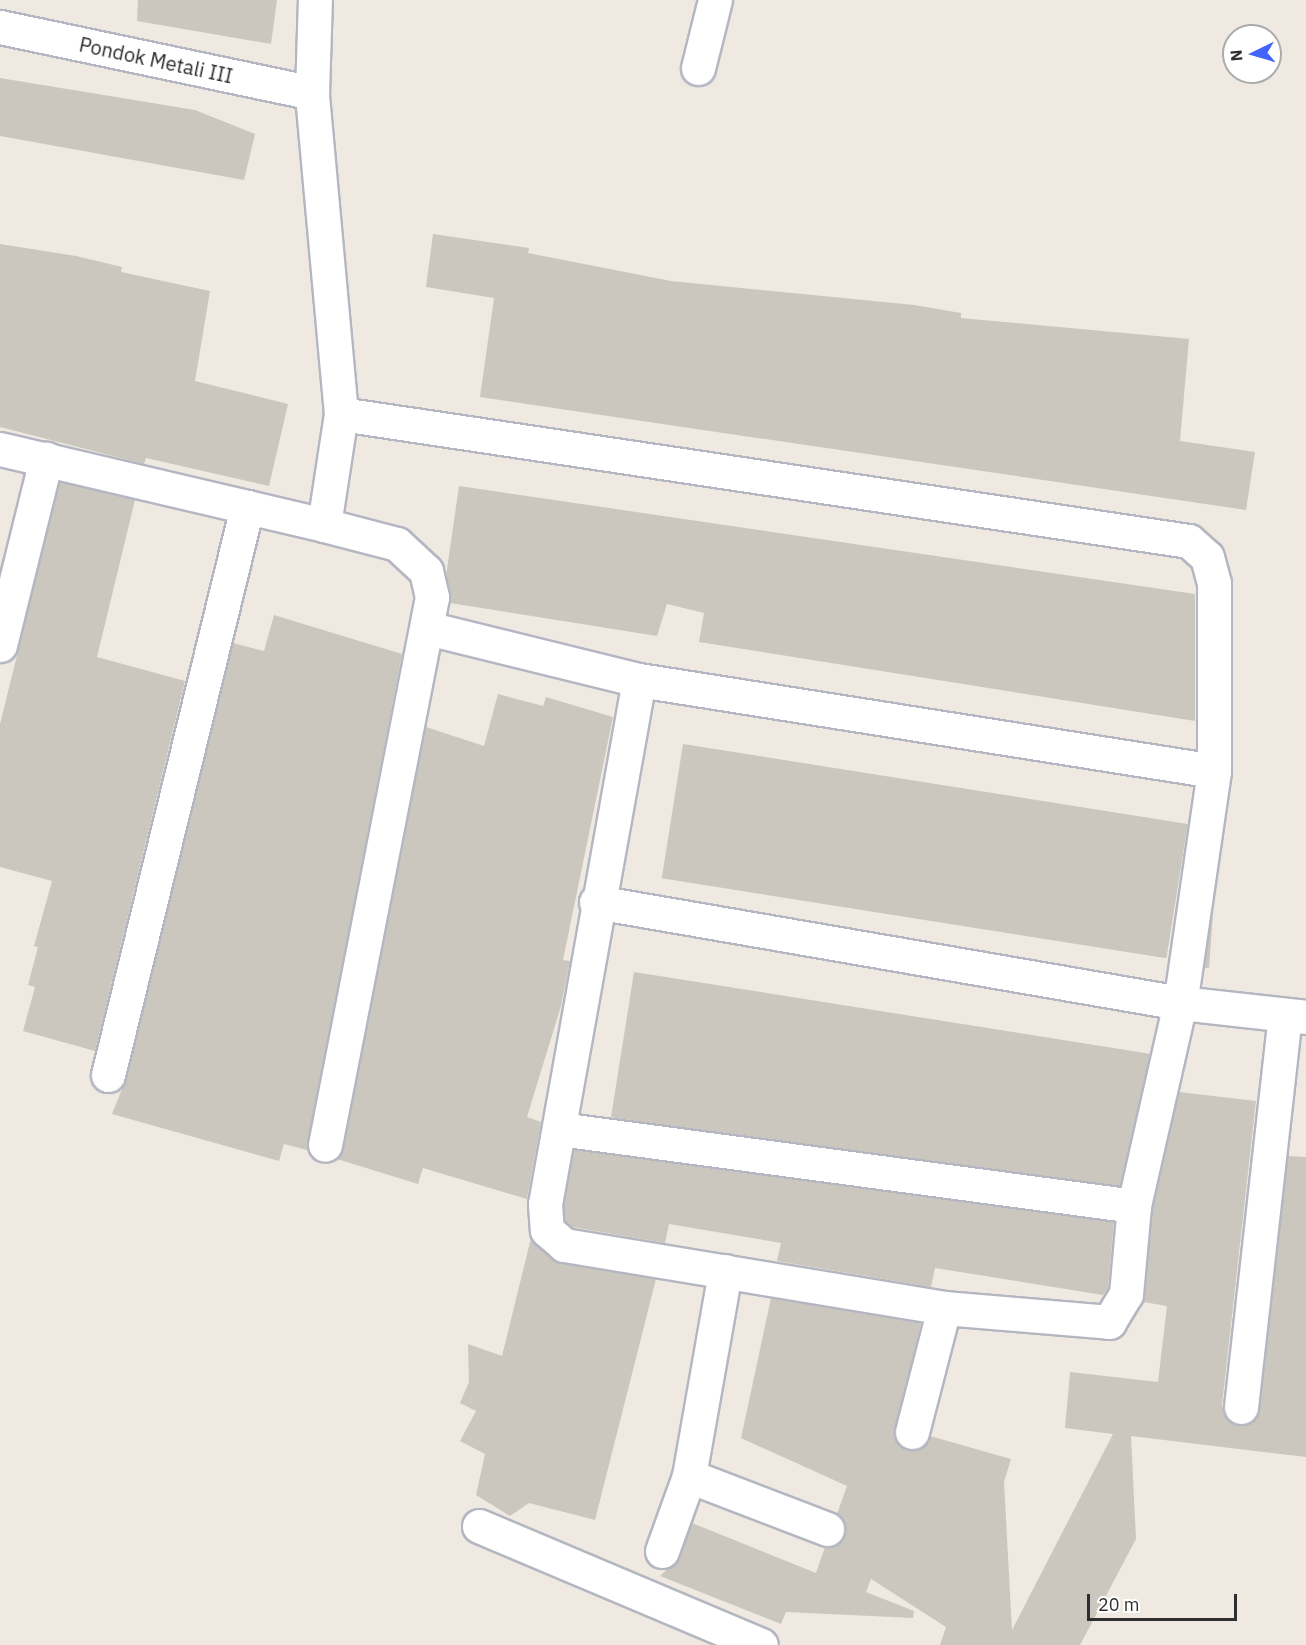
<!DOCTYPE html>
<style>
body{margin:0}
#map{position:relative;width:1306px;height:1645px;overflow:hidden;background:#efe9e1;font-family:"IBM Plex Sans",sans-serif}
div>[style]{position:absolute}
.building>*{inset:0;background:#cbc7bf;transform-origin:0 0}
.roads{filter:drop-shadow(2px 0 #b4b7c1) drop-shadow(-2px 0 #b4b7c1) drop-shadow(0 2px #b4b7c1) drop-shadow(0 -2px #b4b7c1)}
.street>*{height:33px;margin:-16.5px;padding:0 16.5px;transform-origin:16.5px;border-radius:16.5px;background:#fff}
span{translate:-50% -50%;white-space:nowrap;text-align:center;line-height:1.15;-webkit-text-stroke:4.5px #fff;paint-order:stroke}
.street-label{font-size:20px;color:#2e2e2e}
.north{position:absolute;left:1222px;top:24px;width:60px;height:60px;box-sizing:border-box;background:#fff;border:2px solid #ababab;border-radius:50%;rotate:265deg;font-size:16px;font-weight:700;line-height:24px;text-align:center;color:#2e2e2e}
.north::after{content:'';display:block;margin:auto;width:21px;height:27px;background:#4264fb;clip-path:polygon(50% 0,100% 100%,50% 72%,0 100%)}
.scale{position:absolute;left:1087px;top:1594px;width:150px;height:27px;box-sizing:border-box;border:3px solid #2e2e2e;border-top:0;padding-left:8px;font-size:18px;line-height:21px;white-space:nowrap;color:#2e2e2e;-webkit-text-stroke:4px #fff;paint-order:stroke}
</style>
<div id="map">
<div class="building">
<div style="clip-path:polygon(138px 0,277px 0,271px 44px,137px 21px)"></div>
<div style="clip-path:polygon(0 78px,195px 110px,255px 134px,244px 180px,0 136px)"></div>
<div style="clip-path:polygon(433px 234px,529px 248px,528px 253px,671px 281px,914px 305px,961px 313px,961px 318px,1189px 339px,1180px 441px,1255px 452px,1246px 510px,480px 397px,494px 298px,426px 287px)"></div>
<div style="clip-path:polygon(0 244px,76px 256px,122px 267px,121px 272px,210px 291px,195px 381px,288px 404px,269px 486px,146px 458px,144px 464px,0 427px)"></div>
<div style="clip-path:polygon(60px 482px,135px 500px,97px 657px,185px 681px,95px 1051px,23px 1031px,35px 987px,28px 985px,38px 947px,34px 946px,52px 881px,0 867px,0 724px)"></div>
<div style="clip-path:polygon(459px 486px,1195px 594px,1195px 721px,699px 642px,704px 613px,667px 604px,657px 636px,450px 603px,446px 576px)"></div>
<div style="clip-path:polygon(274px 615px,402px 654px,307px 1150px,284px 1144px,279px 1161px,112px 1114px,126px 1079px,233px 643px,264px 651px)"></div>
<div style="clip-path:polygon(498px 694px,543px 706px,546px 697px,613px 717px,563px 960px,570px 961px,561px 1006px,527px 1117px,541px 1122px,527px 1199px,423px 1168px,418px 1184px,337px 1159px,343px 1149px,426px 727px,484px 746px)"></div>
<div style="left:683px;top:744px;width:511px;height:136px;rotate:9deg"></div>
<div style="clip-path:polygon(1226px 833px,1213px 914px,1209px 968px,1204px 968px)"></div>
<div style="left:634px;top:972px;width:522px;height:147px;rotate:9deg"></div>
<div style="clip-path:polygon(1179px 1092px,1256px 1101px,1222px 1405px,1224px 1415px,1238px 1425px,1249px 1424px,1260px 1409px,1288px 1156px,1306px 1157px,1306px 1457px,1131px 1436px,1136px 1539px,1080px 1645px,940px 1645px,946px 1627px,871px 1579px,866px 1592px,914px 1611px,913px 1618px,786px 1612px,781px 1624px,660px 1576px,679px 1558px,692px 1523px,816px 1573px,825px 1547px,844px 1536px,845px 1526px,837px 1514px,847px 1486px,741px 1438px,771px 1298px,921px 1323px,894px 1438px,908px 1450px,925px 1445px,930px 1436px,1011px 1459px,1004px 1482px,1012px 1630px,1113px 1434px,1065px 1428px,1070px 1372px,1158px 1382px,1167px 1306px,1143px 1302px,1153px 1209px)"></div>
<div style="clip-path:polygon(574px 1150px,1114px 1222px,1108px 1288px,1103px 1295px,935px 1268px,931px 1287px,777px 1261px,781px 1243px,669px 1224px,665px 1243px,572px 1227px,565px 1221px,564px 1205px)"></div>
<div style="clip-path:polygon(531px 1238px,560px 1263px,656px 1279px,595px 1520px,529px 1503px,510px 1516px,476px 1495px,485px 1454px,460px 1441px,476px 1411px,460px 1403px,469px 1382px,468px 1344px,502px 1356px)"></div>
</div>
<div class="roads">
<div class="street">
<div style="left:0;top:27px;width:319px;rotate:11.9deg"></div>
<div style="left:698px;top:68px;width:70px;rotate:-76deg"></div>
<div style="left:341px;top:414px;width:857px;rotate:8.52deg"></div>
<div style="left:1189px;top:541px;width:24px;rotate:42deg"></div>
<div style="left:1207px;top:557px;width:27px;rotate:75deg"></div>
<div style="left:1214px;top:583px;width:188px;rotate:90deg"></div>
<div style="left:1214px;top:771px;width:234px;rotate:98.3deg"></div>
<div style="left:1180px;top:1003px;width:208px;rotate:102.8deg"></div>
<div style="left:1134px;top:1206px;width:580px;rotate:-172.37deg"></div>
<div style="left:0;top:449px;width:333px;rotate:13.2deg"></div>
<div style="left:324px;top:525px;width:112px;rotate:-81.3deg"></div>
<div style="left:341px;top:414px;width:322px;rotate:-95.2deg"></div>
<div style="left:312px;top:93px;width:93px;rotate:-88.2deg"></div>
<div style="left:324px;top:525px;width:75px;rotate:14.6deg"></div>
<div style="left:397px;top:544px;width:40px;rotate:43deg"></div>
<div style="left:426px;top:571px;width:27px;rotate:77deg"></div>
<div style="left:432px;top:597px;width:558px;rotate:101.05deg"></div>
<div style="left:427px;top:628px;width:218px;rotate:13.8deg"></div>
<div style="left:639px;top:680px;width:582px;rotate:8.99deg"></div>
<div style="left:0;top:645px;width:192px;rotate:-76.1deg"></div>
<div style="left:639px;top:680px;width:532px;rotate:100.17deg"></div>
<div style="left:545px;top:1204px;width:26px;rotate:86deg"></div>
<div style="left:547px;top:1230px;width:23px;rotate:41deg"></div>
<div style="left:564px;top:1245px;width:385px;rotate:9.4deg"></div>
<div style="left:944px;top:1308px;width:166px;rotate:4.8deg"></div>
<div style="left:1109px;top:1322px;width:33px;rotate:-59deg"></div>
<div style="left:1126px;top:1294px;width:88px;rotate:-84.8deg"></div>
<div style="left:596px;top:902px;width:593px;rotate:9.81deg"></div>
<div style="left:1180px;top:1003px;width:127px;rotate:6.3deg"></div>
<div style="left:108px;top:1075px;width:585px;rotate:-76.25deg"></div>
<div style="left:1241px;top:1407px;width:394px;rotate:-83.6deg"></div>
<div style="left:912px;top:1432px;width:128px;rotate:-75.5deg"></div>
<div style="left:689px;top:1476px;width:148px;rotate:21deg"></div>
<div style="left:479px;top:1526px;width:306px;rotate:22.9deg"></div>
<div style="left:662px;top:1551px;width:80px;rotate:-70.2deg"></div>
<div style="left:689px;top:1476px;width:208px;rotate:-80deg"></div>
</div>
</div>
<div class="street-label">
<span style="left:156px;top:60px;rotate:12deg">Pondok Metali III</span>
</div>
<div class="north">N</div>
<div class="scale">20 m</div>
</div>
